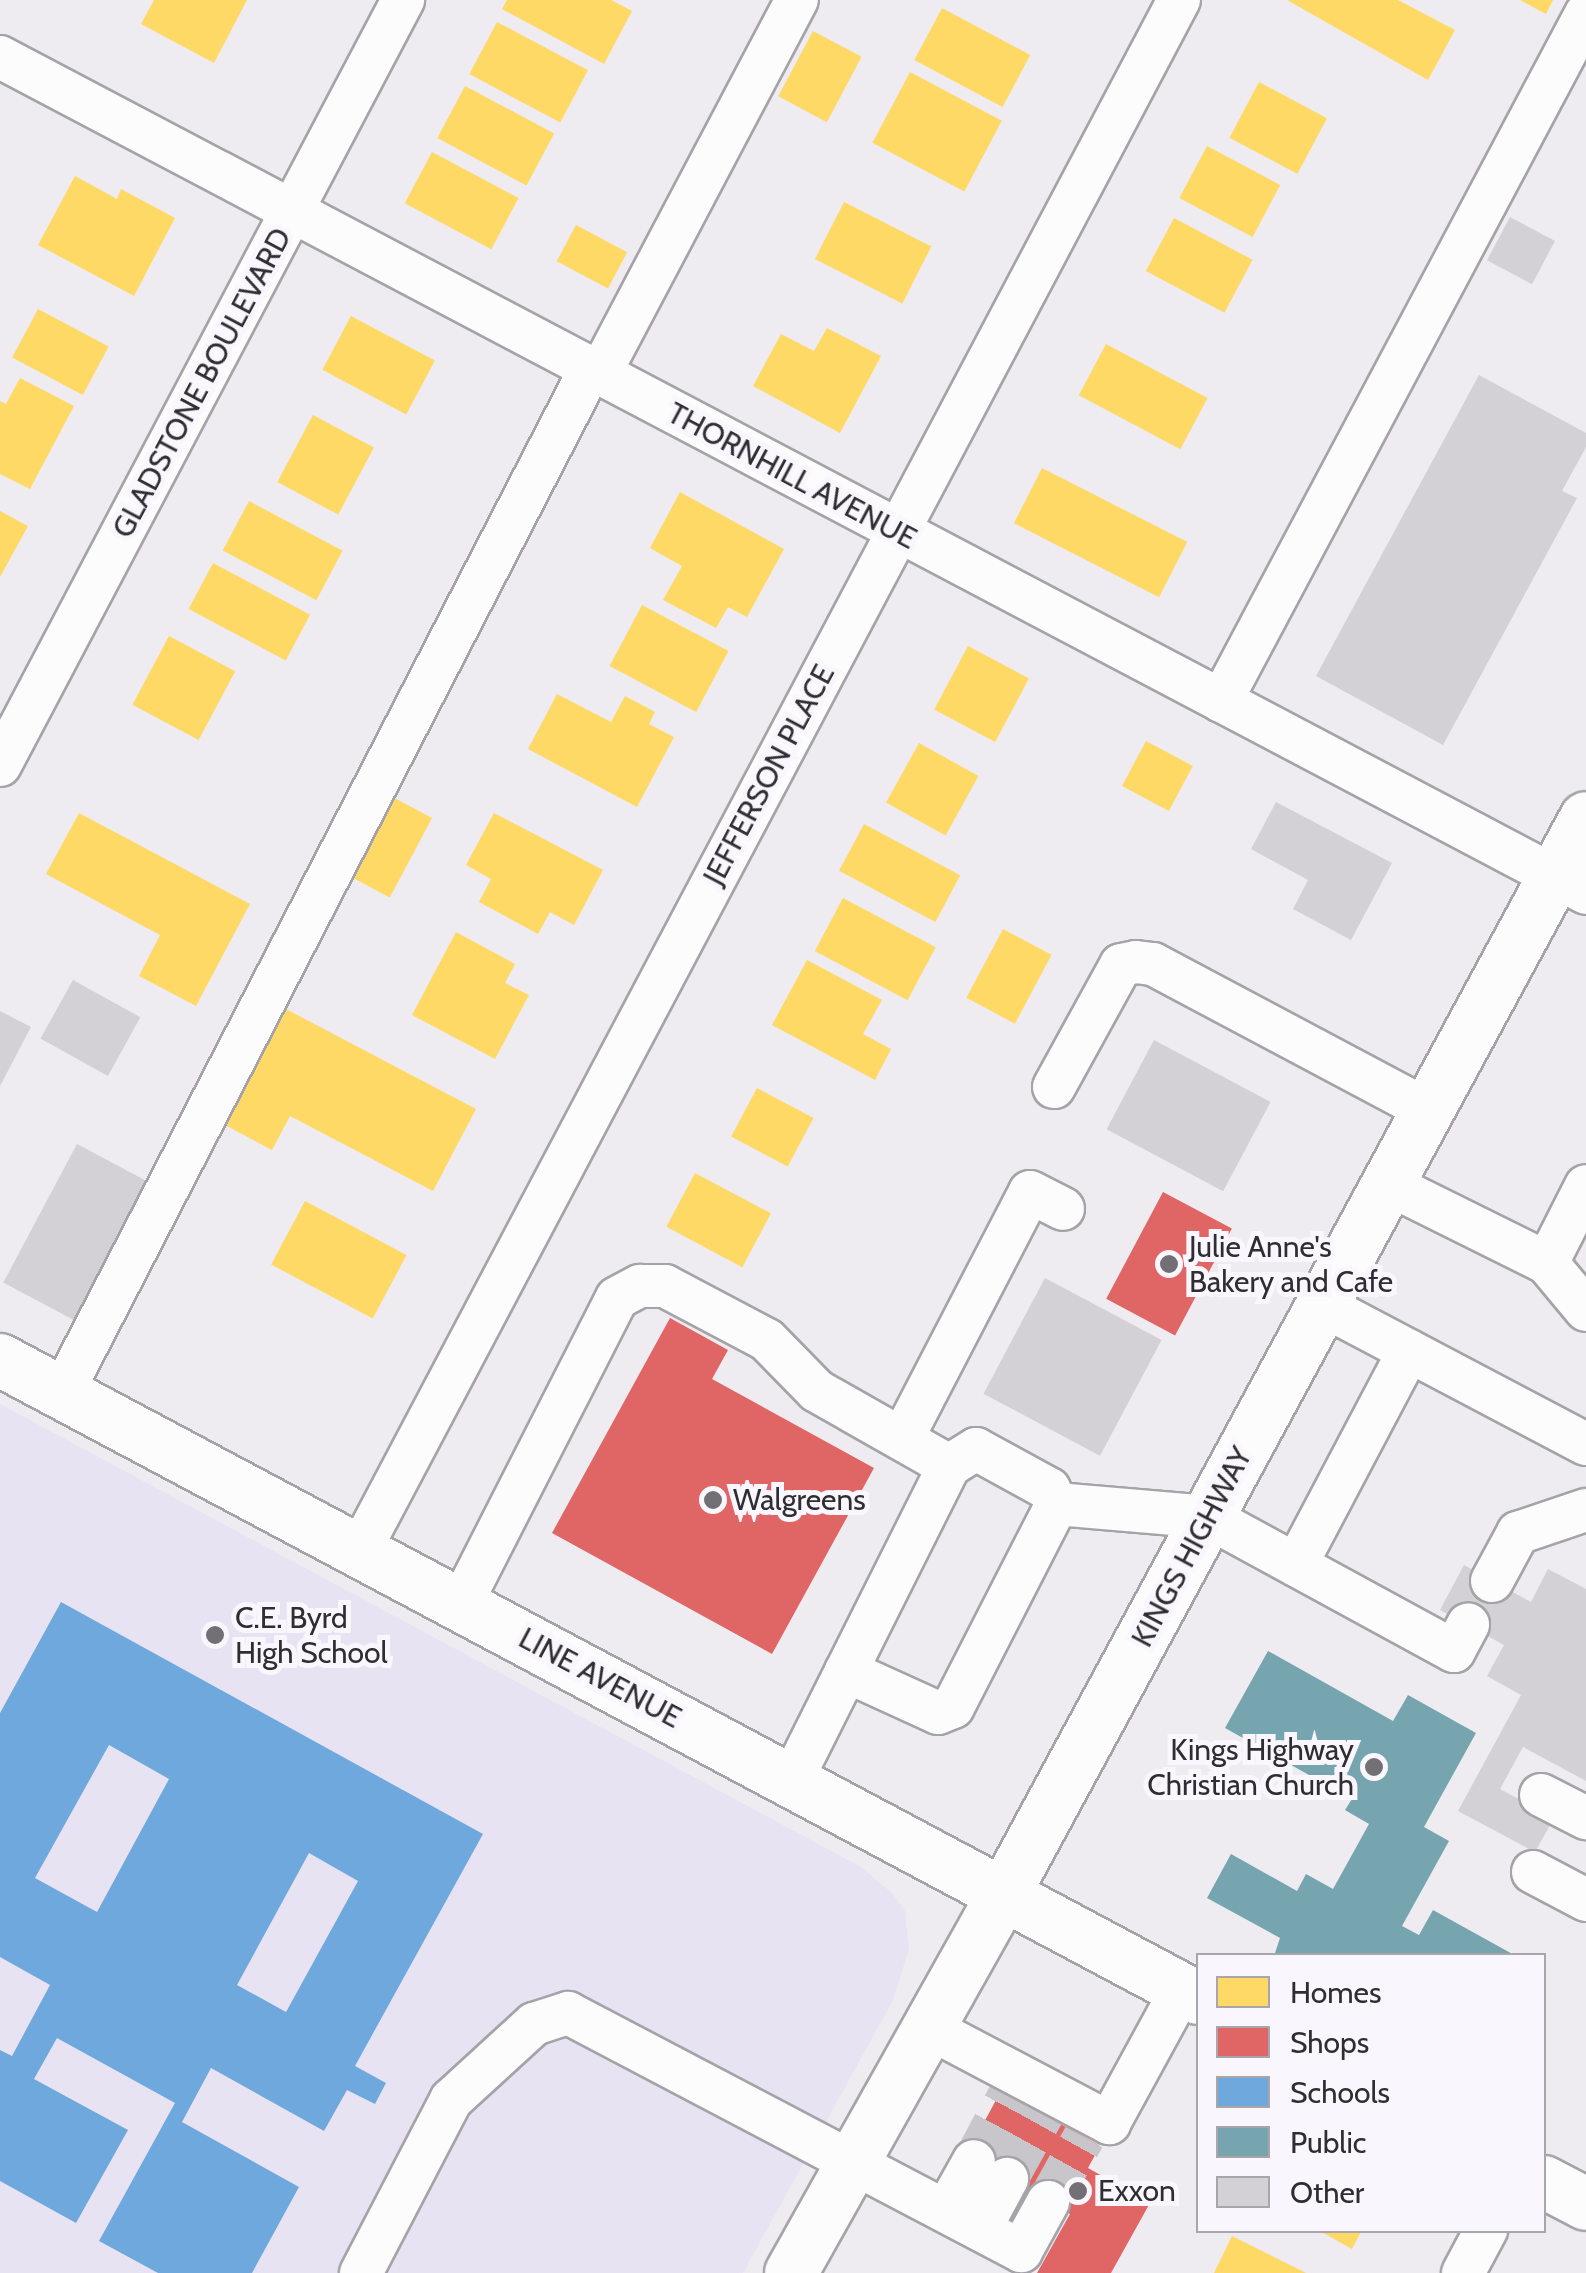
<!DOCTYPE html>
<style>
body{margin:0}
#map{position:relative;width:1586px;height:2273px;overflow:hidden;background:#eeebf1;font-family:Cabin,sans-serif}
div>[style]{position:absolute}
.education>*{inset:0;background:#e8e3f2}
.homes>*{inset:0;background:#ffd966;transform-origin:0 0}
.shops>*{inset:0;background:#e06666;transform-origin:0 0}
.schools>*{inset:0;background:#6fa8dc}
.public>*{inset:0;background:#76a5af}
.building>*{inset:0;background:#d3d1d5;transform-origin:0 0}
.minor-tunnel>*{height:42px;margin-top:-21px;transform-origin:0;background:repeating-linear-gradient(90deg,#c8c5cb 0 42px,transparent 0 63px)}
.roads{filter:drop-shadow(2px 0 #a5a3a8) drop-shadow(-2px 0 #a5a3a8) drop-shadow(0 2px #a5a3a8) drop-shadow(0 -2px #a5a3a8)}
.minor>*{height:42px;margin:-21px;padding:0 21px;transform-origin:21px;border-radius:21px;background:#fcfcfd}
.major>*{height:52px;margin:-26px;padding:0 26px;transform-origin:26px;border-radius:26px;background:#fcfcfd}
.dots>*{width:28px;height:28px;translate:-50% -50%;box-sizing:border-box;border:5px solid #f9f7fd;border-radius:50%}
span{translate:-50% -50%;white-space:nowrap;text-align:center;line-height:1.15;-webkit-text-stroke:10px #f9f7fd;paint-order:stroke}
.street-label{font-size:30px;color:#2f2d31}
.poi-label{font-size:30px;color:#2f2d31}
.left{translate:0 -50%;text-align:left}
.right{translate:-100% -50%;text-align:right}
.legend{position:absolute;left:1196px;top:1953px;width:350px;height:280px;box-sizing:border-box;background:#f9f7fd;border:2px solid #a8a6ab;margin:0;padding:12px 18px;list-style:none;font-size:30px;color:#2f2d31}
.legend li{display:flex;align-items:center;gap:20px;height:50px}
.legend b{width:50px;border:2px solid #a8a6ab}
</style>
<div id="map">
<div class="education">
<div style="clip-path:polygon(0 1404px,861px 1867px,892px 1893px,905px 1911px,909px 1949px,893px 2000px,743px 2273px,0 2273px)"></div>
</div>
<div class="homes">
<div style="clip-path:polygon(154px 0,247px 0,214px 63px,141px 24px)"></div>
<div style="clip-path:polygon(507px 0,611px 0,632px 11px,604px 64px,502px 9px)"></div>
<div style="clip-path:polygon(1287px 0,1398px 0,1455px 30px,1428px 80px)"></div>
<div style="clip-path:polygon(1520px 0,1553px 0,1546px 14px)"></div>
<div style="left:942px;top:8px;width:100px;height:59px;rotate:28deg"></div>
<div style="left:497px;top:22px;width:103px;height:59px;rotate:28deg"></div>
<div style="left:813px;top:31px;width:55px;height:74px;rotate:28deg"></div>
<div style="left:910px;top:72px;width:104px;height:80px;rotate:28deg"></div>
<div style="left:1259px;top:82px;width:77px;height:63px;rotate:28deg"></div>
<div style="left:465px;top:86px;width:101px;height:59px;rotate:28deg"></div>
<div style="left:1207px;top:146px;width:83px;height:59px;rotate:28deg"></div>
<div style="left:432px;top:152px;width:98px;height:58px;rotate:28deg"></div>
<div style="clip-path:polygon(75px 176px,117px 199px,121px 189px,175px 218px,134px 296px,38px 245px)"></div>
<div style="left:844px;top:202px;width:98px;height:64px;rotate:27deg"></div>
<div style="left:1174px;top:218px;width:89px;height:60px;rotate:28deg"></div>
<div style="left:576px;top:225px;width:58px;height:41px;rotate:28deg"></div>
<div style="left:38px;top:309px;width:80px;height:55px;rotate:28deg"></div>
<div style="left:351px;top:316px;width:95px;height:61px;rotate:28deg"></div>
<div style="clip-path:polygon(827px 328px,881px 356px,840px 433px,753px 386px,781px 334px,814px 351px)"></div>
<div style="left:1106px;top:344px;width:115px;height:58px;rotate:28deg"></div>
<div style="clip-path:polygon(20px 378px,74px 406px,30px 489px,0 474px,0 401px,6px 404px)"></div>
<div style="left:313px;top:415px;width:69px;height:76px;rotate:28deg"></div>
<div style="left:1042px;top:468px;width:163px;height:62px;rotate:27deg"></div>
<div style="clip-path:polygon(680px 492px,784px 549px,747px 617px,728px 607px,716px 628px,663px 600px,682px 566px,650px 548px)"></div>
<div style="left:249px;top:501px;width:106px;height:56px;rotate:28deg"></div>
<div style="clip-path:polygon(0 511px,28px 526px,0 577px)"></div>
<div style="left:213px;top:563px;width:110px;height:52px;rotate:28deg"></div>
<div style="left:642px;top:605px;width:98px;height:69px;rotate:28deg"></div>
<div style="left:169px;top:636px;width:75px;height:78px;rotate:28deg"></div>
<div style="left:968px;top:646px;width:69px;height:72px;rotate:28deg"></div>
<div style="clip-path:polygon(557px 694px,611px 722px,625px 696px,655px 712px,649px 724px,674px 737px,637px 807px,528px 749px)"></div>
<div style="left:1146px;top:741px;width:53px;height:51px;rotate:28deg"></div>
<div style="left:919px;top:743px;width:68px;height:68px;rotate:29deg"></div>
<div style="left:387px;top:794px;width:51px;height:90px;rotate:28deg"></div>
<div style="clip-path:polygon(79px 813px,250px 904px,196px 1006px,139px 976px,160px 935px,46px 874px)"></div>
<div style="clip-path:polygon(494px 813px,603px 870px,574px 925px,550px 912px,538px 934px,479px 902px,491px 879px,466px 865px)"></div>
<div style="left:864px;top:824px;width:109px;height:53px;rotate:28deg"></div>
<div style="left:843px;top:898px;width:105px;height:60px;rotate:28deg"></div>
<div style="left:1003px;top:929px;width:55px;height:78px;rotate:28deg"></div>
<div style="clip-path:polygon(456px 932px,515px 964px,505px 983px,529px 995px,495px 1059px,412px 1015px)"></div>
<div style="clip-path:polygon(807px 960px,882px 1000px,863px 1034px,891px 1049px,875px 1080px,772px 1025px)"></div>
<div style="clip-path:polygon(286px 1009px,476px 1109px,433px 1191px,290px 1116px,272px 1150px,225px 1125px)"></div>
<div style="left:757px;top:1088px;width:64px;height:55px;rotate:28deg"></div>
<div style="left:695px;top:1173px;width:86px;height:61px;rotate:28deg"></div>
<div style="left:305px;top:1201px;width:115px;height:72px;rotate:28deg"></div>
<div style="clip-path:polygon(1318px 2230px,1362px 2230px,1352px 2249px)"></div>
<div style="clip-path:polygon(1232px 2236px,1306px 2273px,1214px 2273px)"></div>
</div>
<div class="shops">
<div style="left:1163px;top:1192px;width:78px;height:121px;rotate:28deg"></div>
<div style="clip-path:polygon(670px 1318px,728px 1350px,712px 1379px,874px 1468px,772px 1654px,552px 1533px)"></div>
<div style="clip-path:polygon(1001px 2091px,1100px 2146px,1088px 2168px,1150px 2203px,1111px 2273px,1037px 2273px,1070px 2214px,965px 2157px)"></div>
</div>
<div class="schools">
<div style="clip-path:polygon(evenodd,61px 1602px,483px 1834px,355px 2066px,386px 2083px,375px 2104px,347px 2090px,324px 2131px,211px 2068px,182px 2122px,299px 2187px,252px 2273px,158px 2273px,99px 2241px,175px 2103px,57px 2038px,34px 2079px,128px 2130px,76px 2223px,0 2181px,0 2050px,12px 2056px,50px 1985px,0 1957px,0 1713px,61px 1602px,109px 1745px,169px 1779px,97px 1912px,35px 1878px,109px 1745px,61px 1602px,309px 1853px,358px 1881px,286px 2012px,237px 1985px,309px 1853px)"></div>
</div>
<div class="public">
<div style="clip-path:polygon(1268px 1651px,1393px 1721px,1408px 1695px,1476px 1733px,1424px 1827px,1449px 1841px,1402px 1926px,1419px 1935px,1433px 1910px,1516px 1956px,1274px 1956px,1280px 1938px,1207px 1898px,1231px 1854px,1297px 1891px,1306px 1874px,1333px 1889px,1369px 1824px,1345px 1810px,1352px 1799px,1225px 1728px)"></div>
</div>
<div class="building">
<div style="left:1510px;top:217px;width:51px;height:49px;rotate:28deg"></div>
<div style="clip-path:polygon(1479px 375px,1586px 433px,1586px 447px,1562px 491px,1577px 498px,1443px 745px,1316px 676px)"></div>
<div style="clip-path:polygon(1276px 802px,1392px 863px,1351px 940px,1293px 909px,1308px 880px,1251px 849px)"></div>
<div style="left:73px;top:980px;width:77px;height:67px;rotate:29deg"></div>
<div style="clip-path:polygon(0 1011px,31px 1027px,0 1086px)"></div>
<div style="left:1154px;top:1040px;width:132px;height:101px;rotate:28deg"></div>
<div style="left:77px;top:1144px;width:83px;height:157px;rotate:28deg"></div>
<div style="left:1045px;top:1278px;width:132px;height:131px;rotate:28deg"></div>
<div style="clip-path:polygon(1464px 1565px,1531px 1602px,1548px 1569px,1586px 1589px,1586px 1781px,1523px 1747px,1500px 1789px,1554px 1818px,1535px 1852px,1458px 1811px,1521px 1695px,1487px 1676px,1504px 1645px,1440px 1610px)"></div>
</div>
<div class="minor-tunnel">
<div style="left:974px;top:2161px;width:75px;rotate:-62.1deg"></div>
<div style="left:1007px;top:2179px;width:74px;rotate:-61deg"></div>
<div style="left:1048px;top:2202px;width:74px;rotate:-61deg"></div>
</div>
<div class="roads">
<div class="minor">
<div style="left:0;top:57px;width:1793px;rotate:27.79deg"></div>
<div style="left:599px;top:375px;width:424px;rotate:-62.2deg"></div>
<div style="left:1221px;top:701px;width:778px;rotate:-62.02deg"></div>
<div style="left:0;top:765px;width:865px;rotate:-62.22deg"></div>
<div style="left:1054px;top:1087px;width:139px;rotate:-61.2deg"></div>
<div style="left:1121px;top:965px;width:15px;rotate:-11deg"></div>
<div style="left:1136px;top:962px;width:17px;rotate:7deg"></div>
<div style="left:1153px;top:964px;width:311px;rotate:28deg"></div>
<div style="left:1388px;top:1184px;width:178px;rotate:26.4deg"></div>
<div style="left:1547px;top:1263px;width:61px;rotate:50.3deg"></div>
<div style="left:1547px;top:1263px;width:86px;rotate:-63.1deg"></div>
<div style="left:1322px;top:1305px;width:298px;rotate:27.8deg"></div>
<div style="left:62px;top:1393px;width:1151px;rotate:-62.7deg"></div>
<div style="left:902px;top:1439px;width:278px;rotate:-62.6deg"></div>
<div style="left:1030px;top:1192px;width:37px;rotate:27deg"></div>
<div style="left:1057px;top:1504px;width:152px;rotate:4.9deg"></div>
<div style="left:1208px;top:1517px;width:280px;rotate:28.6deg"></div>
<div style="left:1454px;top:1651px;width:30px;rotate:-62deg"></div>
<div style="left:360px;top:1550px;width:1753px;rotate:-62.15deg"></div>
<div style="left:1296px;top:1565px;width:242px;rotate:-62.2deg"></div>
<div style="left:1492px;top:1581px;width:55px;rotate:-61.6deg"></div>
<div style="left:1518px;top:1533px;width:72px;rotate:-18.7deg"></div>
<div style="left:461px;top:1604px;width:343px;rotate:-63deg"></div>
<div style="left:617px;top:1298px;width:26px;rotate:-28deg"></div>
<div style="left:640px;top:1286px;width:25px"></div>
<div style="left:665px;top:1286px;width:115px;rotate:27.9deg"></div>
<div style="left:767px;top:1340px;width:71px;rotate:45.6deg"></div>
<div style="left:817px;top:1391px;width:152px;rotate:29.6deg"></div>
<div style="left:949px;top:1466px;width:352px;rotate:116.6deg"></div>
<div style="left:846px;top:1671px;width:101px;rotate:24.5deg"></div>
<div style="left:938px;top:1713px;width:16px;rotate:-22deg"></div>
<div style="left:953px;top:1707px;width:228px;rotate:-62.9deg"></div>
<div style="left:1057px;top:1504px;width:17px;rotate:-118deg"></div>
<div style="left:1049px;top:1489px;width:83px;rotate:-151.3deg"></div>
<div style="left:976px;top:1449px;width:32px;rotate:148deg"></div>
<div style="left:1541px;top:1795px;width:51px;rotate:27.1deg"></div>
<div style="left:1533px;top:1872px;width:60px;rotate:27.8deg"></div>
<div style="left:929px;top:2028px;width:204px;rotate:27.8deg"></div>
<div style="left:1109px;top:2123px;width:153px;rotate:-61.4deg"></div>
<div style="left:946px;top:2211px;width:57px;rotate:-60.8deg"></div>
<div style="left:980px;top:2229px;width:57px;rotate:-61.6deg"></div>
<div style="left:361px;top:2273px;width:195px;rotate:-62.5deg"></div>
<div style="left:451px;top:2100px;width:113px;rotate:-42.5deg"></div>
<div style="left:534px;top:2024px;width:36px;rotate:-18deg"></div>
<div style="left:568px;top:2013px;width:512px;rotate:27.72deg"></div>
<div style="left:1021px;top:2251px;width:56px;rotate:-61.1deg"></div>
<div style="left:1463px;top:2273px;width:49px;rotate:-61.9deg"></div>
</div>
<div class="major">
<div style="left:0;top:1360px;width:1357px;rotate:28.04deg"></div>
<div style="left:1544px;top:2182px;width:47px;rotate:27.6deg"></div>
<div style="left:791px;top:2273px;width:435px;rotate:-60.7deg"></div>
<div style="left:1004px;top:1894px;width:1223px;rotate:-61.59deg"></div>
</div>
</div>
<div class="dots">
<div style="left:1169px;top:1264px;background:#727074"></div>
<div style="left:713px;top:1500px;background:#727074"></div>
<div style="left:215px;top:1635px;background:#727074"></div>
<div style="left:1374px;top:1767px;background:#727074"></div>
<div style="left:1078px;top:2191px;background:#727074"></div>
</div>
<div class="street-label">
<span style="left:202px;top:383px;rotate:-62deg">GLADSTONE BOULEVARD</span>
<span style="left:792px;top:476px;rotate:28deg">THORNHILL AVENUE</span>
<span style="left:769px;top:775px;rotate:-62deg">JEFFERSON PLACE</span>
<span style="left:1192px;top:1547px;rotate:-62deg">KINGS HIGHWAY</span>
<span style="left:600px;top:1678px;rotate:28deg">LINE AVENUE</span>
</div>
<div class="poi-label">
<span class="left" style="left:1189px;top:1264px">Julie Anne's<br>Bakery and Cafe</span>
<span class="left" style="left:733px;top:1500px">Walgreens</span>
<span class="left" style="left:235px;top:1635px">C.E. Byrd<br>High School</span>
<span class="right" style="left:1354px;top:1767px">Kings Highway<br>Christian Church</span>
<span class="left" style="left:1098px;top:2191px">Exxon</span>
</div>
<ul class="legend">
<li><b style="height:28px;background:#ffd966"></b>Homes</li>
<li><b style="height:28px;background:#e06666"></b>Shops</li>
<li><b style="height:28px;background:#6fa8dc"></b>Schools</li>
<li><b style="height:28px;background:#76a5af"></b>Public</li>
<li><b style="height:28px;background:#d3d1d5"></b>Other</li>
</ul>
</div>
